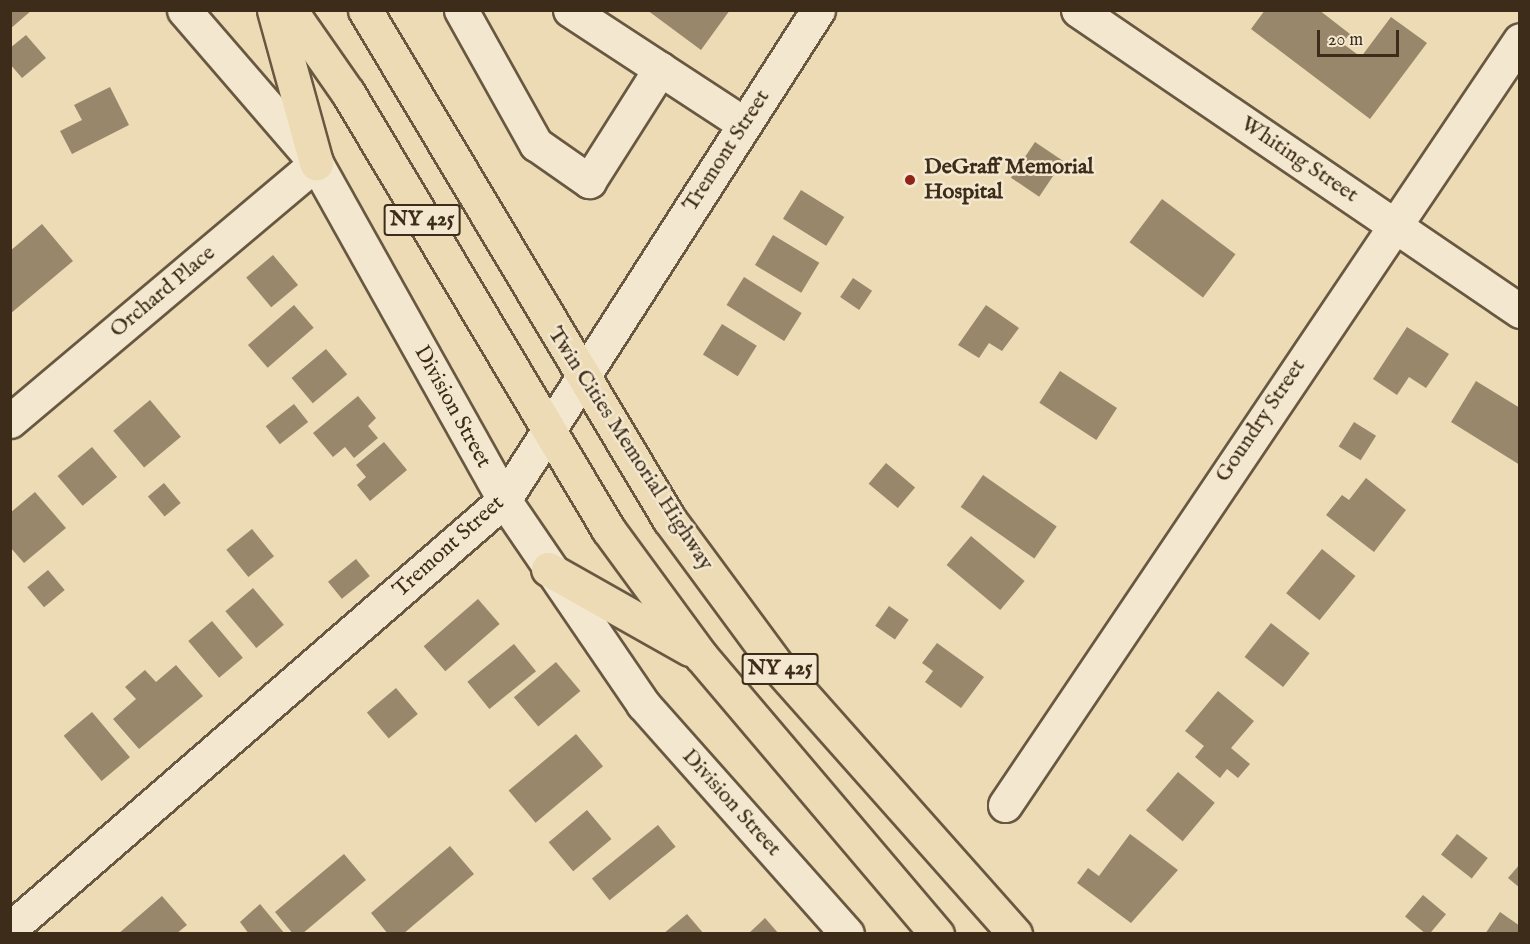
<!DOCTYPE html>
<style>
body{margin:0}
#map{position:relative;width:1530px;height:944px;overflow:hidden;background:#ecdbb5;font-family:"IM FELL English",serif}
div>[style]{position:absolute}
.building>*{inset:0;background:#98876b;transform-origin:0 0}
.roads{filter:drop-shadow(2px 0 #695841) drop-shadow(-2px 0 #695841) drop-shadow(0 2px #695841) drop-shadow(0 -2px #695841)}
.minor>*{height:33px;margin:-16.5px;padding:0 16.5px;transform-origin:16.5px;border-radius:16.5px;background:#f3e8cf}
.major>*{height:33px;margin:-16.5px;padding:0 16.5px;transform-origin:16.5px;border-radius:16.5px;background:#ecdbb5}
.dots>*{width:16px;height:16px;translate:-50% -50%;box-sizing:border-box;border:3px solid #f3e8cf;border-radius:50%}
span{translate:-50% -50%;white-space:nowrap;text-align:center;line-height:1.15;-webkit-text-stroke:5px #f3e8cf;paint-order:stroke}
.shield-label span{padding:2px 4px;background:#f3e8cf;border:2px solid;border-radius:4px;-webkit-text-stroke-width:0}
.shield-label{font-size:21px;color:#3d2c1a;font-weight:700}
.street-label{font-size:22px;color:#3d2c1a}
.poi-label{font-size:22px;color:#3d2c1a;font-weight:700}
.left{translate:0 -50%;text-align:left}
.frame{position:absolute;inset:0;border:12px solid #3d2c1a;pointer-events:none}
.scale{position:absolute;left:1317px;top:30px;width:82px;height:27px;box-sizing:border-box;border:3px solid #3d2c1a;border-top:0;padding-left:8px;font-size:18px;line-height:21px;white-space:nowrap;color:#3d2c1a;-webkit-text-stroke:4px #f3e8cf;paint-order:stroke}
</style>
<div id="map">
<div class="building">
<div style="clip-path:polygon(10px 10px,32px 10px,10px 29px)"></div>
<div style="clip-path:polygon(647px 10px,730px 10px,701px 50px)"></div>
<div style="clip-path:polygon(1265px 10px,1319px 10px,1350px 34px,1342px 43px,1361px 57px,1391px 17px,1427px 43px,1370px 119px,1251px 29px)"></div>
<div style="clip-path:polygon(26px 35px,46px 58px,22px 78px,10px 64px,10px 48px)"></div>
<div style="clip-path:polygon(110px 87px,129px 125px,72px 154px,60px 131px,82px 120px,74px 105px)"></div>
<div style="left:1035px;top:142px;width:34px;height:43px;rotate:34deg"></div>
<div style="left:801px;top:190px;width:51px;height:34px;rotate:32deg"></div>
<div style="left:1162px;top:199px;width:92px;height:54px;rotate:37deg"></div>
<div style="clip-path:polygon(42px 224px,73px 261px,10px 314px,10px 251px)"></div>
<div style="left:773px;top:235px;width:54px;height:35px;rotate:31deg"></div>
<div style="left:273px;top:255px;width:39px;height:35px;rotate:50deg"></div>
<div style="left:744px;top:277px;width:68px;height:33px;rotate:32deg"></div>
<div style="left:853px;top:278px;width:23px;height:23px;rotate:34deg"></div>
<div style="left:294px;top:305px;width:30px;height:61px;rotate:49deg"></div>
<div style="clip-path:polygon(986px 305px,1019px 328px,1002px 351px,989px 343px,979px 358px,958px 345px)"></div>
<div style="left:722px;top:324px;width:41px;height:36px;rotate:32deg"></div>
<div style="clip-path:polygon(1407px 327px,1449px 354px,1426px 388px,1409px 377px,1397px 395px,1373px 379px)"></div>
<div style="left:326px;top:349px;width:33px;height:45px;rotate:50deg"></div>
<div style="left:1060px;top:371px;width:68px;height:38px;rotate:33deg"></div>
<div style="clip-path:polygon(1476px 381px,1520px 408px,1520px 465px,1451px 422px)"></div>
<div style="clip-path:polygon(358px 396px,376px 418px,368px 426px,378px 438px,354px 458px,345px 447px,333px 457px,313px 433px)"></div>
<div style="left:150px;top:400px;width:48px;height:48px;rotate:50deg"></div>
<div style="left:294px;top:404px;width:23px;height:36px;rotate:52deg"></div>
<div style="left:1354px;top:422px;width:26px;height:29px;rotate:32deg"></div>
<div style="clip-path:polygon(384px 442px,407px 470px,370px 501px,357px 485px,366px 477px,356px 465px)"></div>
<div style="left:92px;top:447px;width:39px;height:45px;rotate:50deg"></div>
<div style="left:886px;top:463px;width:38px;height:27px;rotate:40deg"></div>
<div style="left:983px;top:475px;width:90px;height:39px;rotate:35deg"></div>
<div style="clip-path:polygon(1366px 478px,1406px 510px,1374px 552px,1326px 515px,1342px 495px,1349px 500px)"></div>
<div style="left:164px;top:483px;width:26px;height:21px;rotate:50deg"></div>
<div style="clip-path:polygon(35px 492px,66px 528px,24px 563px,10px 547px,10px 513px)"></div>
<div style="left:252px;top:529px;width:35px;height:33px;rotate:51deg"></div>
<div style="left:971px;top:536px;width:70px;height:38px;rotate:40deg"></div>
<div style="left:1322px;top:549px;width:43px;height:57px;rotate:39deg"></div>
<div style="left:356px;top:559px;width:22px;height:36px;rotate:51deg"></div>
<div style="left:48px;top:570px;width:26px;height:27px;rotate:50deg"></div>
<div style="left:253px;top:588px;width:48px;height:36px;rotate:50deg"></div>
<div style="left:478px;top:599px;width:33px;height:72px;rotate:49deg"></div>
<div style="left:889px;top:606px;width:24px;height:24px;rotate:35deg"></div>
<div style="left:212px;top:621px;width:48px;height:31px;rotate:50deg"></div>
<div style="left:1271px;top:623px;width:49px;height:43px;rotate:38deg"></div>
<div style="clip-path:polygon(937px 643px,984px 677px,961px 708px,925px 682px,933px 671px,922px 663px)"></div>
<div style="left:514px;top:644px;width:35px;height:60px;rotate:51deg"></div>
<div style="left:556px;top:662px;width:38px;height:55px;rotate:50deg"></div>
<div style="clip-path:polygon(176px 665px,203px 696px,139px 749px,113px 719px,136px 699px,125px 687px,145px 670px,156px 682px)"></div>
<div style="left:396px;top:688px;width:34px;height:38px;rotate:50deg"></div>
<div style="clip-path:polygon(1218px 691px,1254px 721px,1231px 748px,1250px 764px,1238px 778px,1227px 769px,1220px 778px,1195px 757px,1204px 746px,1185px 731px)"></div>
<div style="left:92px;top:712px;width:59px;height:37px;rotate:50deg"></div>
<div style="left:576px;top:734px;width:42px;height:88px;rotate:50deg"></div>
<div style="left:1178px;top:772px;width:48px;height:50px;rotate:40deg"></div>
<div style="left:587px;top:810px;width:38px;height:50px;rotate:50deg"></div>
<div style="left:658px;top:825px;width:28px;height:85px;rotate:51deg"></div>
<div style="clip-path:polygon(1130px 834px,1178px 870px,1131px 923px,1077px 883px,1088px 868px,1099px 876px)"></div>
<div style="left:1457px;top:834px;width:39px;height:26px;rotate:38deg"></div>
<div style="clip-path:polygon(450px 846px,474px 874px,403px 934px,388px 934px,371px 913px)"></div>
<div style="clip-path:polygon(344px 854px,366px 880px,302px 934px,293px 934px,275px 912px)"></div>
<div style="clip-path:polygon(1520px 864px,1520px 888px,1508px 878px)"></div>
<div style="left:1423px;top:895px;width:30px;height:28px;rotate:40deg"></div>
<div style="clip-path:polygon(162px 896px,187px 925px,176px 934px,118px 934px)"></div>
<div style="clip-path:polygon(260px 904px,285px 934px,249px 934px,240px 922px)"></div>
<div style="clip-path:polygon(1500px 912px,1520px 926px,1520px 934px,1485px 934px)"></div>
<div style="clip-path:polygon(687px 914px,704px 934px,663px 934px)"></div>
<div style="clip-path:polygon(765px 918px,779px 934px,748px 934px)"></div>
</div>
<div class="roads">
<div class="minor">
<div style="left:184px;top:10px;width:202px;rotate:49.2deg"></div>
<div style="left:316px;top:163px;width:386px;rotate:60.8deg"></div>
<div style="left:504px;top:500px;width:247px;rotate:55.7deg"></div>
<div style="left:643px;top:704px;width:307px;rotate:48.4deg"></div>
<div style="left:461px;top:10px;width:154px;rotate:60.8deg"></div>
<div style="left:536px;top:144px;width:65px;rotate:34.9deg"></div>
<div style="left:589px;top:181px;width:133px;rotate:-57.6deg"></div>
<div style="left:570px;top:10px;width:208px;rotate:33.2deg"></div>
<div style="left:1078px;top:10px;width:535px;rotate:34.25deg"></div>
<div style="left:10px;top:421px;width:400px;rotate:-40.1deg"></div>
<div style="left:1005px;top:805px;width:922px;rotate:-56.05deg"></div>
<div style="left:10px;top:929px;width:654px;rotate:-40.97deg"></div>
<div style="left:504px;top:500px;width:582px;rotate:-57.35deg"></div>
</div>
<div class="major">
<div style="left:274px;top:10px;width:159px;rotate:74.6deg"></div>
<div style="left:290px;top:10px;width:101px;rotate:55.1deg"></div>
<div style="left:348px;top:93px;width:508px;rotate:59.19deg"></div>
<div style="left:608px;top:529px;width:157px;rotate:53.8deg"></div>
<div style="left:701px;top:656px;width:365px;rotate:49.7deg"></div>
<div style="left:365px;top:10px;width:593px;rotate:59.15deg"></div>
<div style="left:669px;top:519px;width:184px;rotate:53.6deg"></div>
<div style="left:778px;top:667px;width:357px;rotate:48.4deg"></div>
<div style="left:548px;top:569px;width:163px;rotate:29.4deg"></div>
</div>
</div>
<div class="dots">
<div style="left:910px;top:180px;background:#8f2418"></div>
</div>
<div class="shield-label">
<span style="left:422px;top:220px">NY 425</span>
<span style="left:780px;top:669px">NY 425</span>
</div>
<div class="street-label">
<span style="left:727px;top:151px;rotate:-57deg">Tremont Street</span>
<span style="left:1299px;top:160px;rotate:34deg">Whiting Street</span>
<span style="left:163px;top:292px;rotate:-40deg">Orchard Place</span>
<span style="left:452px;top:407px;rotate:61deg">Division Street</span>
<span style="left:1261px;top:421px;rotate:-56deg">Goundry Street</span>
<span style="left:630px;top:449px;rotate:57deg">Twin Cities Memorial Highway</span>
<span style="left:449px;top:547px;rotate:-42deg">Tremont Street</span>
<span style="left:731px;top:803px;rotate:48deg">Division Street</span>
</div>
<div class="poi-label">
<span class="left" style="left:924px;top:180px">DeGraff Memorial<br>Hospital</span>
</div>
<div class="frame"></div>
<div class="scale">20 m</div>
</div>
